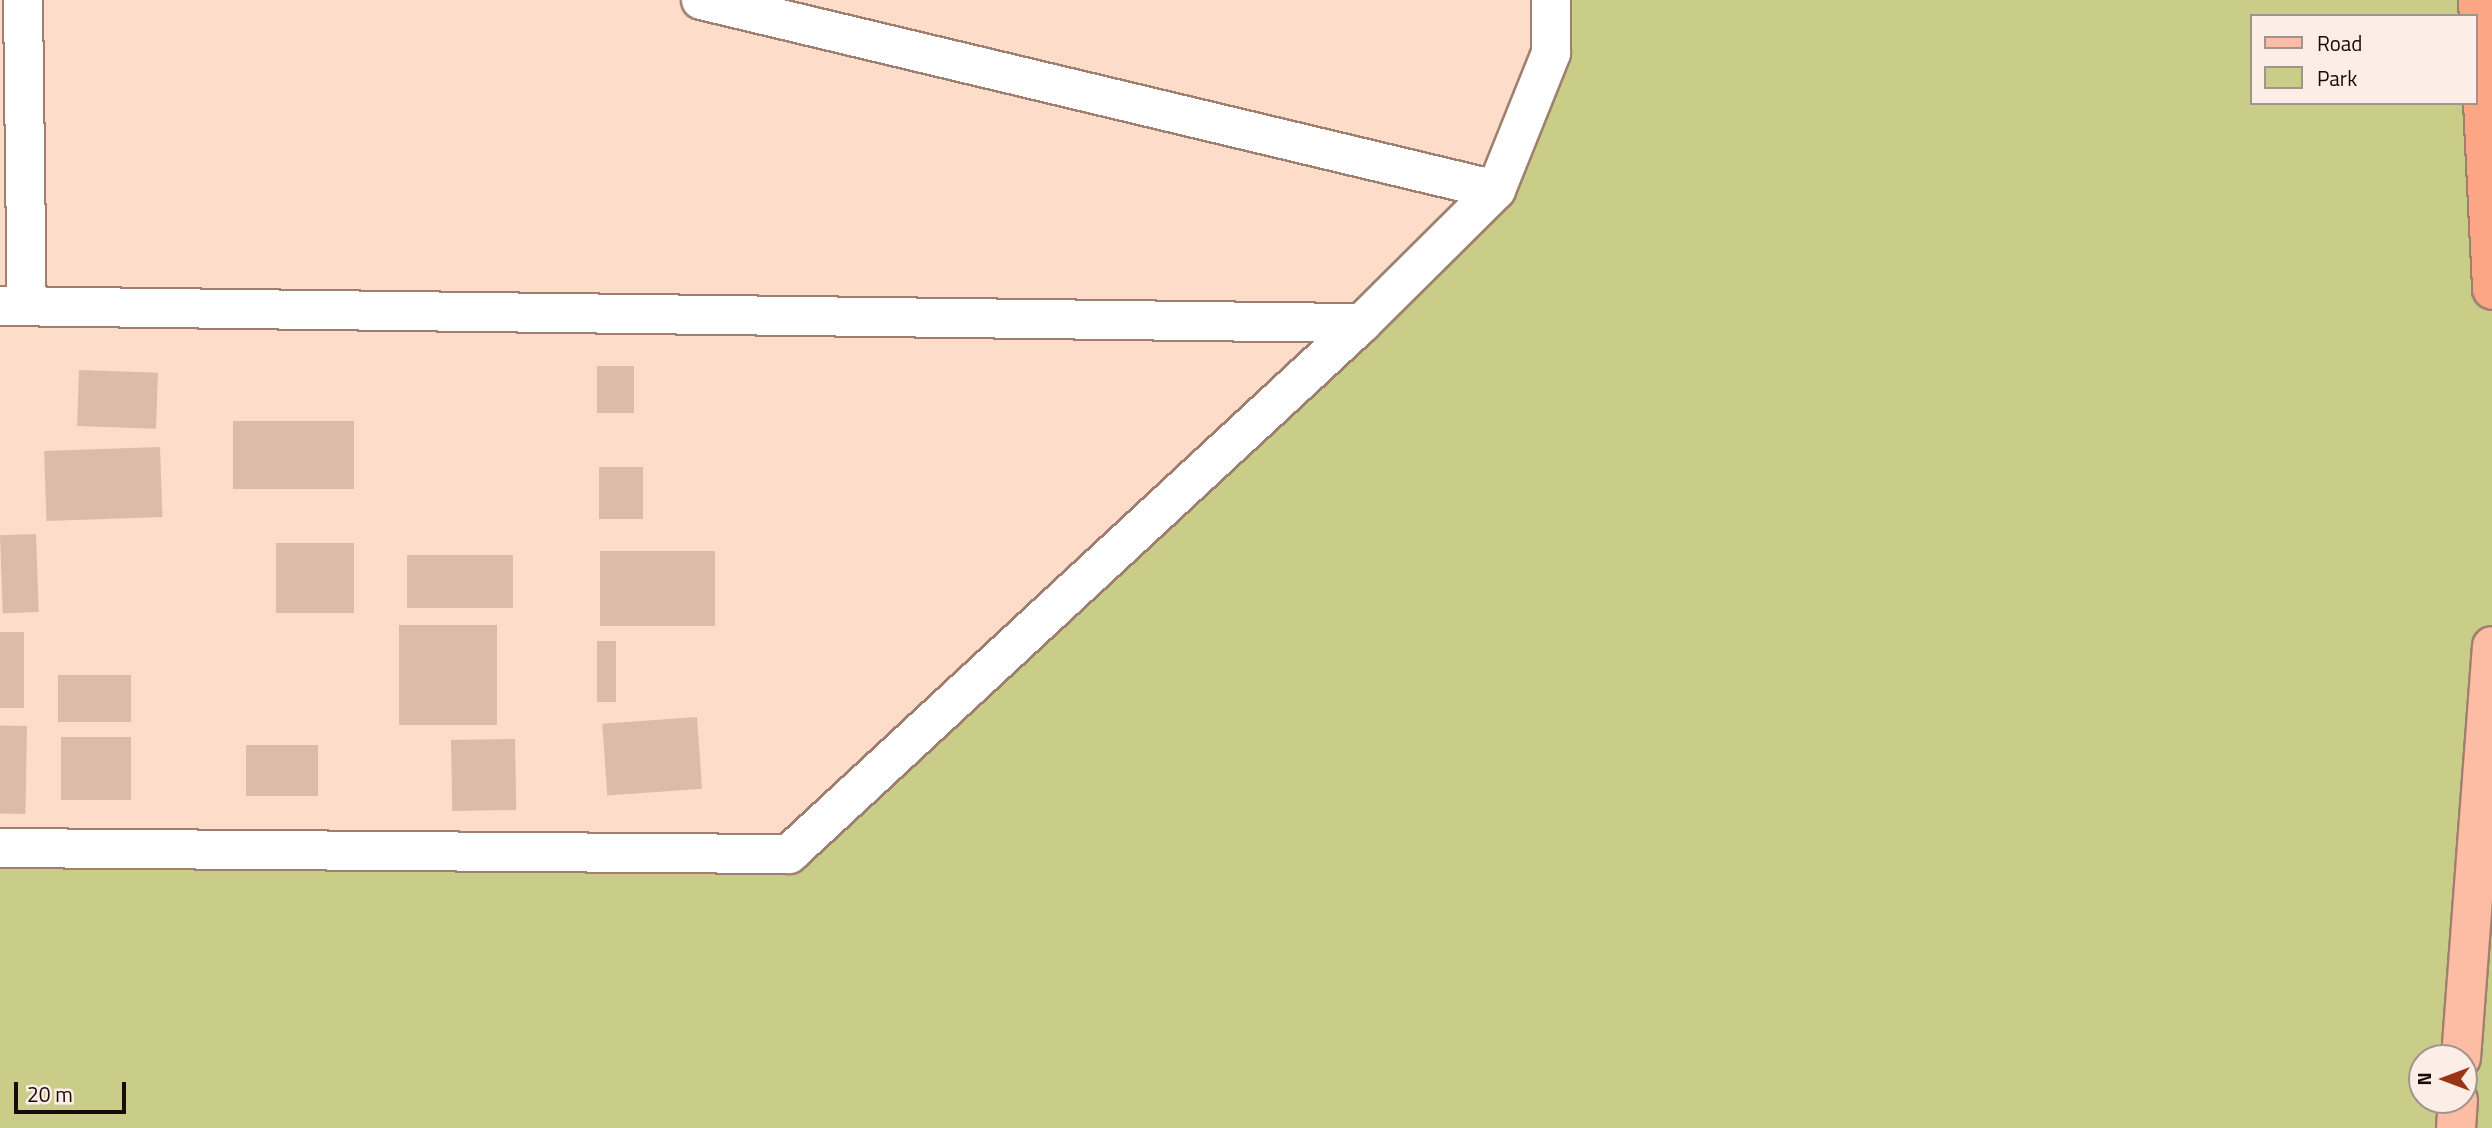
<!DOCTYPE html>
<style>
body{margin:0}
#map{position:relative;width:2492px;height:1128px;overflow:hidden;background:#fedcca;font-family:"Titillium Web",sans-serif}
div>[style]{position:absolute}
.green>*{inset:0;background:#c9cd87}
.building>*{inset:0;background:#dba;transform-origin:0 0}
.roads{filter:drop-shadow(2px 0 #9f8070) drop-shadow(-2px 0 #9f8070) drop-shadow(0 2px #9f8070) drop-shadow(0 -2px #9f8070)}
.minor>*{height:38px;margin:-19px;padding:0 19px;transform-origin:19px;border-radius:19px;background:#fff}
.primary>*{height:38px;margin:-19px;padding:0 19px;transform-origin:19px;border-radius:19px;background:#fdbca4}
.trunk>*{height:38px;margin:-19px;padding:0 19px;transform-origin:19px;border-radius:19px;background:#fca686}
span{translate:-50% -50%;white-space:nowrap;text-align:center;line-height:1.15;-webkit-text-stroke:7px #fceee7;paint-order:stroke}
.legend{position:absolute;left:2250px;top:14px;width:228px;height:91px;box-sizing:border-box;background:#fceee7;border:2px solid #a0948d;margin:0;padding:9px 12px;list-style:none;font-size:21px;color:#170c07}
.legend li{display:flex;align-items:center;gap:14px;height:35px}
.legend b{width:35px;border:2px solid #a0948d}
.north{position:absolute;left:2408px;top:1044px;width:70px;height:70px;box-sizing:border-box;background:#fceee7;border:2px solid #a0948d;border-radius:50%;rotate:270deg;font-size:19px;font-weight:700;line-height:28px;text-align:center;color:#170c07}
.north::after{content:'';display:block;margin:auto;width:24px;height:32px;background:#9b3416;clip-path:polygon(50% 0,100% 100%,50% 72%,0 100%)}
.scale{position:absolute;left:14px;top:1082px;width:112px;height:32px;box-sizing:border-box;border:4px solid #170c07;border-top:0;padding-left:9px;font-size:21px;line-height:24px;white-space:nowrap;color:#170c07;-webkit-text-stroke:5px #fceee7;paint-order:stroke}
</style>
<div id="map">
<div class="green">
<div style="clip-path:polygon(evenodd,1551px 0,2478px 0,2492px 290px,2492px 1128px,0 1128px,0 848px,789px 854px,1496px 190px,1551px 0,2252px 16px,2476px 16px,2476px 103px,2252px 103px,2252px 16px,1551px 0,2422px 1058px,2464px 1058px,2464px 1100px,2422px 1100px,2422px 1058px)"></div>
</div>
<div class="building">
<div style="left:597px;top:366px;width:37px;height:47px"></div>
<div style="left:79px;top:370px;width:79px;height:56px;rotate:2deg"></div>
<div style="left:233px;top:421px;width:121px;height:68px"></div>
<div style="left:160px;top:447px;width:70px;height:116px;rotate:88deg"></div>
<div style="left:599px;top:467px;width:44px;height:52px"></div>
<div style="left:36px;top:534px;width:78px;height:36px;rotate:88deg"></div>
<div style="left:276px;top:543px;width:78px;height:70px"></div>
<div style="left:600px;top:551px;width:115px;height:75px"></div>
<div style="left:407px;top:555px;width:106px;height:53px"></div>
<div style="left:399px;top:625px;width:98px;height:100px"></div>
<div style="left:0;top:632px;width:24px;height:76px"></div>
<div style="left:597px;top:641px;width:19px;height:61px"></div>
<div style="left:58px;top:675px;width:73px;height:47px"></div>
<div style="left:697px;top:717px;width:72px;height:95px;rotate:86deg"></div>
<div style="left:27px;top:726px;width:88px;height:27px;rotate:91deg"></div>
<div style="left:61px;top:737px;width:70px;height:63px"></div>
<div style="left:515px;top:739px;width:71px;height:64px;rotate:89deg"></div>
<div style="left:246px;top:745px;width:72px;height:51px"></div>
</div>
<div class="roads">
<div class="minor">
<div style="left:23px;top:0;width:306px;rotate:89.3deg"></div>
<div style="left:701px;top:0;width:817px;rotate:13.44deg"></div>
<div style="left:0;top:306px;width:1362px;rotate:0.72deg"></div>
<div style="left:0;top:848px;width:789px;rotate:0.44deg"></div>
<div style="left:789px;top:854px;width:781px;rotate:-42.82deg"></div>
<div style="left:1362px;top:323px;width:189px;rotate:-44.8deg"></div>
<div style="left:1496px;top:190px;width:148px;rotate:-68.1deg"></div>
<div style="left:1551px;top:53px;width:53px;rotate:-90deg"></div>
</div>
<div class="primary">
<div style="left:2461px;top:1058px;width:413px;rotate:-85.7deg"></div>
<div style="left:2456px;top:1128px;width:28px;rotate:-86deg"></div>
</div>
<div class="trunk">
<div style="left:2478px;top:0;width:290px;rotate:87.2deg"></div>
</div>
</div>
<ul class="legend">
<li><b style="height:9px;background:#fdbca4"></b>Road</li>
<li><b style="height:19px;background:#c9cd87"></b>Park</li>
</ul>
<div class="north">N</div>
<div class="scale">20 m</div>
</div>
